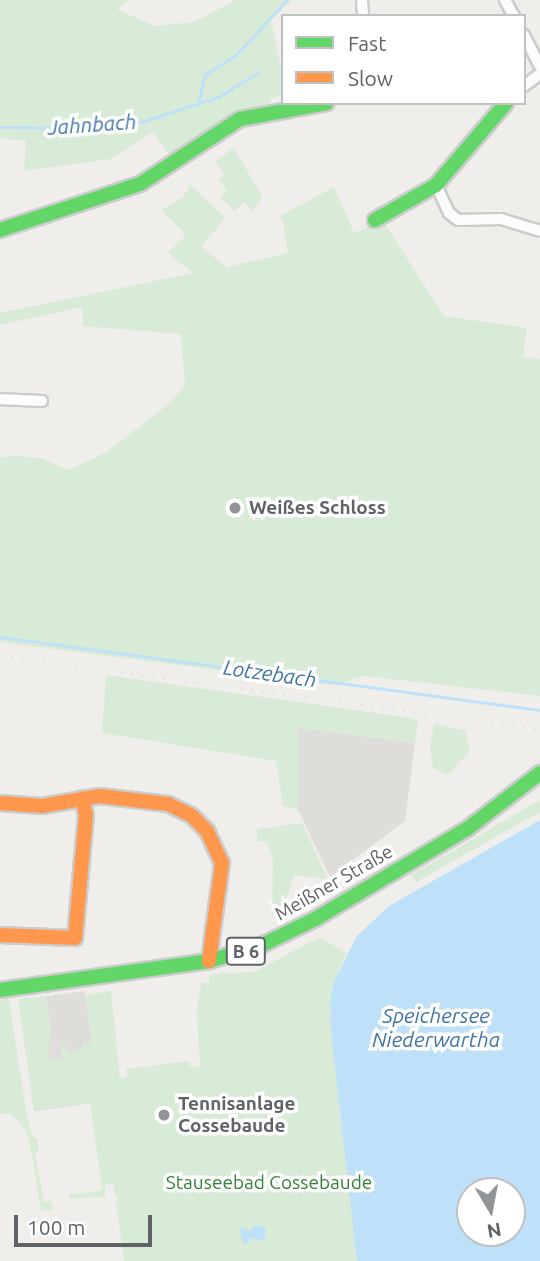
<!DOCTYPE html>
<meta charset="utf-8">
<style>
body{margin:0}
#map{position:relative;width:540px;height:1261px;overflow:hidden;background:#efeeea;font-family:Ubuntu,sans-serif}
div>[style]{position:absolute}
.industrial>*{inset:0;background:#dfddda;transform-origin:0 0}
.green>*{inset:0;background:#d8ebd6}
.water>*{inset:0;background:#bfe0f9}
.stream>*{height:2.5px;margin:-1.25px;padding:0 1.25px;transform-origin:1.25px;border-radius:1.25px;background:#bfe0f9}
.roads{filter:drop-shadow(2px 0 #cbcccc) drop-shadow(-2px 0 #cbcccc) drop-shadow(0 2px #cbcccc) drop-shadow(0 -2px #cbcccc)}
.street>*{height:10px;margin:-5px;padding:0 5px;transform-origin:5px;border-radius:5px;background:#fdfcfc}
.fast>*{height:14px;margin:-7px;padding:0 7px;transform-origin:7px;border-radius:7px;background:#63d668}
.slow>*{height:14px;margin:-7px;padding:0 7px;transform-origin:7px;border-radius:7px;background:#ff974d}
.rail>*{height:2.5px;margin-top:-1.25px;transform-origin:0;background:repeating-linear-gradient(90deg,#e4e4e4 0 2px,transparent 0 11px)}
.dots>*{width:19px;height:19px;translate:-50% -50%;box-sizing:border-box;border:4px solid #fff;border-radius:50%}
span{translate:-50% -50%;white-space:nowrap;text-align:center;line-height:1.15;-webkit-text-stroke:7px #fff;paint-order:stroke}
.shield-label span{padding:2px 5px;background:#fff;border:2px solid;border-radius:5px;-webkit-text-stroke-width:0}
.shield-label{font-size:18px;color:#5f6368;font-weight:700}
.poi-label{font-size:19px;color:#5f6368;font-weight:700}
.left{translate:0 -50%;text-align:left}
.street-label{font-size:19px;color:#5f6368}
.park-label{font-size:19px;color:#348238}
.water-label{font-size:21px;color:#4174aa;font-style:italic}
.legend{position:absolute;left:281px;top:14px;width:245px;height:91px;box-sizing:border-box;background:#fff;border:2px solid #bfc1c3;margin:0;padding:9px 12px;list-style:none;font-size:21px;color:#5f6368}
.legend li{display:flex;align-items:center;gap:14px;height:35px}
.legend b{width:35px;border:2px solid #bfc1c3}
.north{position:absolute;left:456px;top:1177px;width:70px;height:70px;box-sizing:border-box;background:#fff;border:2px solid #bfc1c3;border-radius:50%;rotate:170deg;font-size:19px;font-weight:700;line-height:28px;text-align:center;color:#5f6368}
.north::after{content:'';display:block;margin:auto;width:24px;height:32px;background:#919496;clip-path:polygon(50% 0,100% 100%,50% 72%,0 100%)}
.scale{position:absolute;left:14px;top:1215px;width:138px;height:32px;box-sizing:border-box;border:4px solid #5f6368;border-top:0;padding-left:9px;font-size:21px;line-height:24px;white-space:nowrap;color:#5f6368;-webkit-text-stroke:5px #fff;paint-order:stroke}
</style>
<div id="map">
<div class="industrial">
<div style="clip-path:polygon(298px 727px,415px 743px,405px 821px,330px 877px,298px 810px)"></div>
<div style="left:85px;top:991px;width:112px;height:67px;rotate:82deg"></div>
</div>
<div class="green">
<div style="clip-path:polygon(0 0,129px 0,117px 9px,154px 26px,194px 22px,236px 0,292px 0,271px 20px,283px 78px,283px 96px,270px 99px,270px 107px,172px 159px,153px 132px,111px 159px,24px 171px,26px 141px,0 138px)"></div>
<div style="clip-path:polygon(234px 148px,263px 198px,251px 211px,245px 202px,234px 211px,220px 197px,227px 191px,219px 180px,225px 175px,215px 161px)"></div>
<div style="clip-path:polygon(191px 185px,225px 218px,201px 247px,227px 267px,288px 253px,283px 221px,278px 217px,334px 187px,354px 233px,377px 224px,381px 228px,385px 224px,444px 316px,527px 328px,523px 357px,540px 359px,540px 696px,364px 676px,333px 685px,0 642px,0 458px,11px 456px,42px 458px,68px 470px,105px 453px,170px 403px,185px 385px,181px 334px,83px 326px,82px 307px,0 325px,0 313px,193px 273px,168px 253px,186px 235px,161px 210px,183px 197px)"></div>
<div style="clip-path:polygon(106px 675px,418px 719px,415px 743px,298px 728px,298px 810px,283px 806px,276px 761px,102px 733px)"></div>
<div style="clip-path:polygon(434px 724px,465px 730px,470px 751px,448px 775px,433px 768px,430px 746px)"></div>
<div style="clip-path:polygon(540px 800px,540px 812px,416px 882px,411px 875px)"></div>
<div style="clip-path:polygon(302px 823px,328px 879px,294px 875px,282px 911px,272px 915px,273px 860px,267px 842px,257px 841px,257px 829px)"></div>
<div style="clip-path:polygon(evenodd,320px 937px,346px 953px,337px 973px,421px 978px,540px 1255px,537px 1261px,124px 1261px,116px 1201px,120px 1199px,116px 1198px,113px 1184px,105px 1185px,105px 1197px,69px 1199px,69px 1195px,102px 1190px,90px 1103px,34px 1110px,18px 999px,46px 996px,51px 1031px,48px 1049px,49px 1060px,62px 1059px,61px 1047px,66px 1046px,67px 1053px,78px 1052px,83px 1045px,92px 1042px,86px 995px,111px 991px,120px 1078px,127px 1077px,126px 1069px,189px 1061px,190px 1067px,200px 1066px,197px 1010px,201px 983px,209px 983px,209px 974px,254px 972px,320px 937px,470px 1191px,512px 1191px,512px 1233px,470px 1233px,470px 1191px)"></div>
<div style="clip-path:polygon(9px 999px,26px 1111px,33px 1138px,37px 1138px,39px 1152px,35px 1153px,44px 1202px,51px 1201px,53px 1209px,41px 1211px,29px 1138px,21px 1123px,10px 1114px,0 1114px,0 1000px)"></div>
</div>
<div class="water">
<div style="clip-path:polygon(evenodd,540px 820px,540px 1261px,357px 1261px,331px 1031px,330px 1004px,334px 981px,357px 936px,389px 906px,540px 820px,470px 1191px,512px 1191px,512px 1233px,470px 1233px,470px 1191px)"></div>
<div style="clip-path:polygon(260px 1225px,266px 1229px,265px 1238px,260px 1241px,249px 1238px,250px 1242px,243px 1244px,239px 1229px,246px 1228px,248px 1233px,254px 1226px)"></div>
</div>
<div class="stream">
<div style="left:199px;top:100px;width:26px;rotate:-77deg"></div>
<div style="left:205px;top:75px;width:37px;rotate:-33deg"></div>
<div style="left:236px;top:55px;width:75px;rotate:-47.2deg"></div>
<div style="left:0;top:127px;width:93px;rotate:0.6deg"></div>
<div style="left:93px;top:128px;width:45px;rotate:-6.3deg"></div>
<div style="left:138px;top:123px;width:84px;rotate:-18deg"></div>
<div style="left:218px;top:97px;width:47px;rotate:-31deg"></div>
<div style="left:0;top:637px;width:545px;rotate:7.7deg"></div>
</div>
<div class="roads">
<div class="street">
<div style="left:362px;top:0;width:16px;rotate:86deg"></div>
<div style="left:505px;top:0;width:18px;rotate:61deg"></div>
<div style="left:524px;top:35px;width:35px;rotate:63deg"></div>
<div style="left:524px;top:86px;width:20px;rotate:-37deg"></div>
<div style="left:436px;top:185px;width:31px;rotate:65deg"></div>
<div style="left:449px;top:213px;width:11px;rotate:38deg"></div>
<div style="left:458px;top:220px;width:43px;rotate:-1.3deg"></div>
<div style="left:501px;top:219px;width:41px;rotate:17.1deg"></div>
<div style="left:0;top:399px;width:42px;rotate:2.7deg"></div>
</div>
<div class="fast">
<div style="left:375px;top:220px;width:70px;rotate:-29.8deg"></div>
<div style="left:436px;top:185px;width:108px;rotate:-49.5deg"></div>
<div style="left:0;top:230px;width:147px;rotate:-18.2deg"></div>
<div style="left:140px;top:184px;width:119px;rotate:-33deg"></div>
<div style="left:240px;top:119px;width:88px;rotate:-10.4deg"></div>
<div style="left:0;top:990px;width:211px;rotate:-7.9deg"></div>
<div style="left:209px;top:961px;width:55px;rotate:-16.8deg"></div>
<div style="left:262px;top:945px;width:61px;rotate:-26.1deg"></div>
<div style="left:317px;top:918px;width:174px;rotate:-30.7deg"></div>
<div style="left:467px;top:829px;width:92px;rotate:-37.5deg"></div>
</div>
<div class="slow">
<div style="left:0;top:803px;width:42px;rotate:4.1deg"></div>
<div style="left:42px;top:806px;width:59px;rotate:-9.8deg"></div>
<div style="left:100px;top:796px;width:68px;rotate:6.7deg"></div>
<div style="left:168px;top:804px;width:25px;rotate:26deg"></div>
<div style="left:191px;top:815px;width:23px;rotate:45deg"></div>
<div style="left:207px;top:831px;width:35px;rotate:65deg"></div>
<div style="left:222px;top:863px;width:99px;rotate:97.6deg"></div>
<div style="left:0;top:935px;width:75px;rotate:2.3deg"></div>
<div style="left:75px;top:938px;width:123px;rotate:-84.9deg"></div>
<div style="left:86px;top:815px;width:17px;rotate:-103deg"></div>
</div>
</div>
<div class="rail">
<div style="left:0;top:655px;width:545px;rotate:7.8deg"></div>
</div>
<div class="dots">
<div style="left:235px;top:508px;background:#919496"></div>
<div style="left:164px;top:1115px;background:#919496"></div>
</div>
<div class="shield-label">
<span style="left:246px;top:951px">B 6</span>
</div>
<div class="poi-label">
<span class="left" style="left:249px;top:508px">Weißes Schloss</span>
<span class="left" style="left:178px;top:1115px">Tennisanlage<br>Cossebaude</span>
</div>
<div class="street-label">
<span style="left:334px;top:883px;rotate:-30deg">Meißner Straße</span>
</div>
<div class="park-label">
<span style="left:269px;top:1183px">Stauseebad Cossebaude</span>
</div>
<div class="water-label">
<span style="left:92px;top:124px;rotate:-4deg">Jahnbach</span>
<span style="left:270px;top:673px;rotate:8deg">Lotzebach</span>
<span style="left:436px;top:1027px">Speichersee<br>Niederwartha</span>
</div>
<ul class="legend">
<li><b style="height:9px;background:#63d668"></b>Fast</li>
<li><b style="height:9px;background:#ff974d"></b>Slow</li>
</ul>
<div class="north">N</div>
<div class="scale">100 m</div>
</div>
